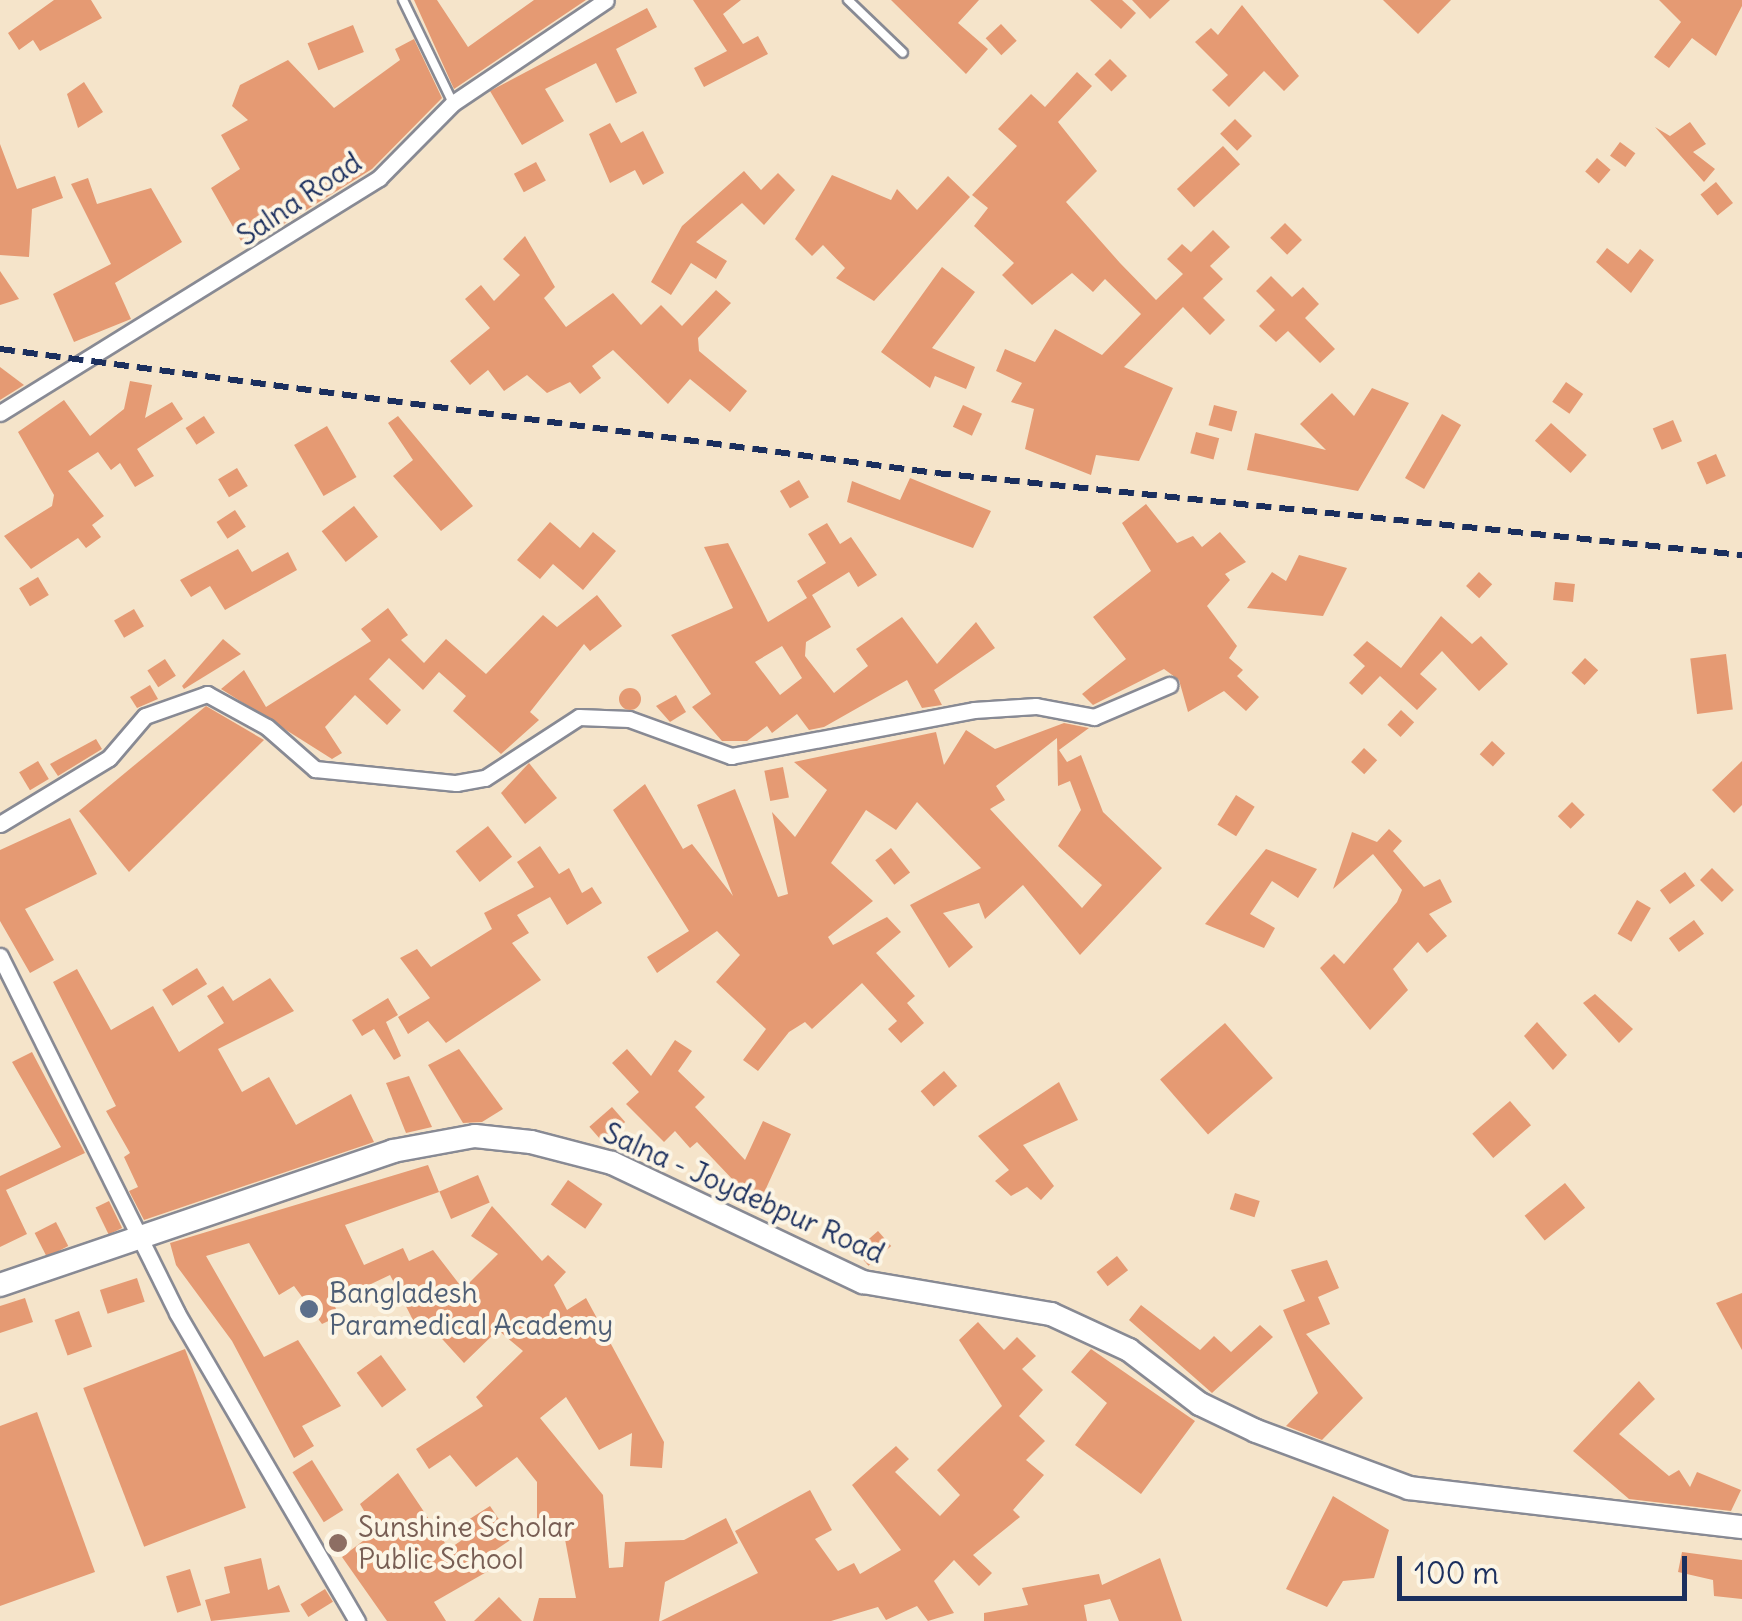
<!DOCTYPE html>
<style>
body{margin:0}
#map{position:relative;width:1742px;height:1621px;overflow:hidden;background:#f5e4ca;font-family:Delius,sans-serif}
div>[style]{position:absolute}
.building>*{inset:0;background:#e59a73;transform-origin:0 0}
.round{border-radius:50%}
.roads{filter:drop-shadow(2px 0 #888a94) drop-shadow(-2px 0 #888a94) drop-shadow(0 2px #888a94) drop-shadow(0 -2px #888a94)}
.lane>*{height:8px;margin:-4px;padding:0 4px;transform-origin:4px;border-radius:4px;background:#fff}
.street>*{height:15px;margin:-7.5px;padding:0 7.5px;transform-origin:7.5px;border-radius:7.5px;background:#fff}
.secondary>*{height:22px;margin:-11px;padding:0 11px;transform-origin:11px;border-radius:11px;background:#fff}
.rail>*{height:6px;margin-top:-3px;transform-origin:0;background:repeating-linear-gradient(90deg,#1b2f5e 0 15px,transparent 0 23px)}
.dots>*{width:28px;height:28px;translate:-50% -50%;box-sizing:border-box;border:5px solid #fcf5e5;border-radius:50%}
span{translate:-50% -50%;white-space:nowrap;text-align:center;line-height:1.15;-webkit-text-stroke:8px #fcf5e5;paint-order:stroke}
.street-label{font-size:28px;color:#1b2f5e}
.service-label{font-size:28px;color:#4e5e75}
.left{translate:0 -50%;text-align:left}
.education-label{font-size:28px;color:#785e54}
.scale{position:absolute;left:1397px;top:1556px;width:290px;height:45px;box-sizing:border-box;border:5px solid #1b2f5e;border-top:0;padding-left:12px;font-size:30px;line-height:35px;white-space:nowrap;color:#1b2f5e;-webkit-text-stroke:8px #fcf5e5;paint-order:stroke}
</style>
<div id="map">
<div class="building">
<div style="clip-path:polygon(54px 0,91px 0,102px 18px,40px 51px,33px 40px,19px 50px,8px 33px)"></div>
<div style="clip-path:polygon(414px 0,437px 0,468px 47px,534px 0,586px 0,454px 89px)"></div>
<div style="clip-path:polygon(693px 0,741px 0,723px 14px,743px 44px,758px 36px,768px 54px,704px 87px,694px 68px,727px 51px)"></div>
<div style="clip-path:polygon(891px 0,979px 0,958px 23px,988px 49px,966px 74px)"></div>
<div style="clip-path:polygon(1090px 0,1122px 0,1136px 13px,1121px 29px)"></div>
<div style="clip-path:polygon(1132px 0,1170px 0,1150px 19px)"></div>
<div style="clip-path:polygon(1383px 0,1451px 0,1418px 34px)"></div>
<div style="clip-path:polygon(1659px 0,1742px 0,1742px 6px,1716px 56px,1692px 38px,1669px 68px,1654px 57px,1681px 22px)"></div>
<div style="clip-path:polygon(1242px 5px,1299px 76px,1284px 91px,1264px 71px,1229px 107px,1212px 90px,1228px 75px,1195px 42px,1211px 28px,1218px 35px)"></div>
<div style="clip-path:polygon(647px 8px,657px 27px,616px 49px,637px 93px,616px 103px,596px 63px,545px 89px,564px 121px,522px 145px,490px 91px)"></div>
<div style="left:1001px;top:24px;width:23px;height:21px;rotate:47deg"></div>
<div style="left:353px;top:25px;width:29px;height:49px;rotate:68deg"></div>
<div style="clip-path:polygon(414px 39px,442px 98px,372px 169px,245px 248px,211px 188px,240px 169px,221px 135px,248px 120px,232px 106px,240px 85px,288px 60px,334px 108px,400px 60px,395px 49px)"></div>
<div style="left:1110px;top:59px;width:24px;height:22px;rotate:45deg"></div>
<div style="clip-path:polygon(1077px 72px,1092px 86px,1058px 122px,1097px 171px,1066px 202px,1120px 263px,1156px 300px,1183px 274px,1167px 259px,1182px 244px,1191px 252px,1213px 230px,1230px 247px,1210px 266px,1223px 279px,1203px 298px,1225px 320px,1210px 335px,1183px 307px,1124px 367px,1173px 388px,1139px 461px,1096px 455px,1091px 475px,1025px 449px,1034px 409px,1011px 402px,1022px 383px,996px 371px,1005px 349px,1035px 362px,1055px 329px,1102px 355px,1141px 314px,1105px 279px,1093px 292px,1072px 273px,1032px 305px,1002px 275px,1014px 263px,974px 226px,988px 208px,972px 195px,1017px 146px,998px 129px,1031px 94px,1045px 107px)"></div>
<div style="clip-path:polygon(84px 82px,103px 112px,78px 128px,67px 94px)"></div>
<div style="left:1235px;top:119px;width:24px;height:21px;rotate:45deg"></div>
<div style="clip-path:polygon(1690px 122px,1706px 144px,1693px 152px,1715px 169px,1704px 182px,1655px 127px,1670px 136px)"></div>
<div style="clip-path:polygon(610px 123px,621px 143px,643px 131px,664px 173px,643px 185px,635px 170px,610px 183px,589px 134px)"></div>
<div style="left:1620px;top:142px;width:19px;height:17px;rotate:36deg"></div>
<div style="clip-path:polygon(0 144px,17px 189px,55px 176px,63px 198px,32px 209px,29px 257px,0 255px)"></div>
<div style="left:1223px;top:146px;width:25px;height:63px;rotate:47deg"></div>
<div style="left:1597px;top:158px;width:18px;height:18px;rotate:41deg"></div>
<div style="left:536px;top:162px;width:21px;height:25px;rotate:62deg"></div>
<div style="clip-path:polygon(744px 171px,761px 190px,778px 173px,795px 190px,764px 225px,742px 203px,696px 242px,727px 261px,716px 279px,691px 263px,671px 295px,651px 282px,682px 226px)"></div>
<div style="clip-path:polygon(832px 175px,891px 200px,897px 189px,917px 210px,948px 176px,970px 197px,874px 301px,836px 278px,845px 268px,823px 245px,812px 256px,795px 239px)"></div>
<div style="clip-path:polygon(88px 178px,97px 204px,151px 188px,182px 242px,115px 283px,131px 319px,74px 342px,53px 294px,111px 264px,71px 184px)"></div>
<div style="left:1716px;top:182px;width:27px;height:20px;rotate:51deg"></div>
<div style="left:1285px;top:223px;width:24px;height:21px;rotate:45deg"></div>
<div style="clip-path:polygon(525px 236px,555px 287px,544px 298px,566px 327px,613px 293px,641px 325px,661px 305px,682px 326px,716px 290px,731px 303px,698px 338px,699px 351px,747px 391px,730px 412px,690px 379px,668px 404px,613px 350px,592px 366px,601px 378px,580px 394px,570px 382px,547px 393px,527px 375px,504px 391px,488px 370px,470px 385px,450px 361px,490px 328px,465px 299px,481px 285px,494px 301px,520px 275px,503px 259px)"></div>
<div style="clip-path:polygon(1607px 248px,1628px 264px,1640px 249px,1654px 260px,1631px 293px,1596px 262px)"></div>
<div style="clip-path:polygon(942px 267px,975px 292px,932px 348px,975px 367px,966px 389px,935px 376px,930px 388px,881px 352px)"></div>
<div style="clip-path:polygon(0 271px,19px 299px,0 305px)"></div>
<div style="clip-path:polygon(1271px 276px,1292px 297px,1303px 287px,1319px 304px,1305px 318px,1335px 349px,1320px 363px,1288px 331px,1276px 342px,1259px 326px,1275px 310px,1256px 291px)"></div>
<div style="clip-path:polygon(0 367px,24px 385px,0 400px)"></div>
<div style="clip-path:polygon(130px 381px,152px 385px,145px 418px,172px 402px,183px 419px,137px 449px,154px 476px,135px 487px,120px 463px,111px 470px,98px 452px,68px 471px,104px 516px,92px 525px,101px 537px,86px 548px,78px 538px,31px 569px,4px 536px,52px 506px,54px 495px,18px 432px,64px 400px,90px 436px,124px 409px)"></div>
<div style="left:1566px;top:382px;width:21px;height:24px;rotate:35deg"></div>
<div style="clip-path:polygon(1372px 388px,1409px 403px,1358px 491px,1247px 470px,1255px 433px,1326px 450px,1300px 424px,1332px 393px,1354px 416px)"></div>
<div style="left:963px;top:405px;width:21px;height:24px;rotate:25deg"></div>
<div style="left:1214px;top:405px;width:24px;height:21px;rotate:15deg"></div>
<div style="left:1442px;top:414px;width:22px;height:74px;rotate:30deg"></div>
<div style="left:204px;top:416px;width:20px;height:22px;rotate:57deg"></div>
<div style="clip-path:polygon(398px 416px,473px 506px,441px 531px,393px 476px,413px 460px,388px 423px)"></div>
<div style="left:1673px;top:420px;width:23px;height:22px;rotate:67deg"></div>
<div style="left:1551px;top:423px;width:48px;height:24px;rotate:42deg"></div>
<div style="left:327px;top:426px;width:59px;height:38px;rotate:60deg"></div>
<div style="left:1196px;top:432px;width:24px;height:22px;rotate:15deg"></div>
<div style="left:1716px;top:454px;width:24px;height:21px;rotate:66deg"></div>
<div style="left:237px;top:468px;width:21px;height:22px;rotate:59deg"></div>
<div style="clip-path:polygon(910px 478px,991px 511px,973px 548px,847px 502px,852px 481px,900px 500px)"></div>
<div style="left:799px;top:480px;width:20px;height:22px;rotate:60deg"></div>
<div style="clip-path:polygon(1146px 504px,1177px 543px,1193px 536px,1202px 547px,1220px 532px,1246px 562px,1225px 574px,1230px 580px,1207px 606px,1237px 646px,1229px 658px,1243px 670px,1237px 676px,1259px 697px,1246px 711px,1224px 691px,1188px 712px,1179px 680px,1164px 669px,1093px 705px,1082px 694px,1126px 659px,1093px 617px,1151px 571px,1122px 523px)"></div>
<div style="left:354px;top:506px;width:39px;height:41px;rotate:52deg"></div>
<div style="left:235px;top:510px;width:20px;height:22px;rotate:57deg"></div>
<div style="clip-path:polygon(550px 522px,580px 548px,593px 532px,616px 551px,583px 590px,553px 564px,540px 579px,517px 560px)"></div>
<div style="clip-path:polygon(evenodd,827px 523px,840px 544px,851px 537px,877px 575px,858px 587px,849px 572px,812px 595px,831px 627px,806px 642px,805px 656px,834px 693px,868px 666px,856px 649px,902px 617px,937px 664px,976px 622px,995px 648px,934px 690px,942px 705px,922px 708px,907px 680px,824px 727px,809px 730px,797px 714px,772px 733px,767px 726px,747px 741px,722px 741px,692px 707px,711px 694px,671px 635px,733px 608px,704px 547px,728px 543px,768px 622px,807px 598px,797px 581px,826px 563px,808px 534px,827px 523px,782px 646px,802px 678px,780px 695px,755px 662px,782px 646px)"></div>
<div style="clip-path:polygon(238px 549px,252px 572px,288px 552px,297px 570px,225px 610px,210px 586px,191px 597px,180px 580px)"></div>
<div style="clip-path:polygon(1299px 555px,1347px 568px,1323px 616px,1247px 608px,1272px 572px,1286px 581px)"></div>
<div style="left:1479px;top:572px;width:18px;height:19px;rotate:43deg"></div>
<div style="left:38px;top:577px;width:21px;height:22px;rotate:59deg"></div>
<div style="left:1555px;top:582px;width:20px;height:18px;rotate:6deg"></div>
<div style="clip-path:polygon(597px 595px,622px 626px,590px 651px,584px 644px,530px 712px,539px 720px,501px 754px,453px 711px,466px 696px,439px 672px,423px 690px,389px 658px,369px 679px,401px 710px,387px 725px,355px 695px,325px 727px,342px 753px,332px 759px,221px 689px,244px 670px,266px 707px,371px 641px,361px 629px,388px 608px,408px 635px,401px 640px,424px 663px,446px 639px,486px 674px,543px 615px,557px 627px)"></div>
<div style="left:134px;top:609px;width:20px;height:23px;rotate:60deg"></div>
<div style="clip-path:polygon(1441px 616px,1472px 644px,1481px 636px,1508px 664px,1479px 691px,1442px 651px,1420px 674px,1437px 689px,1417px 710px,1380px 676px,1362px 695px,1349px 683px,1365px 666px,1353px 655px,1367px 641px,1401px 668px)"></div>
<div style="clip-path:polygon(223px 639px,241px 654px,184px 689px,182px 686px)"></div>
<div style="left:1726px;top:654px;width:56px;height:36px;rotate:83deg"></div>
<div style="left:1585px;top:658px;width:18px;height:20px;rotate:43deg"></div>
<div style="left:165px;top:659px;width:20px;height:21px;rotate:57deg"></div>
<div style="clip-path:polygon(150px 685px,158px 699px,137px 708px,130px 697px)"></div>
<div class="round" style="left:619px;top:688px;width:22px;height:22px"></div>
<div style="clip-path:polygon(676px 695px,686px 712px,670px 722px,656px 706px)"></div>
<div style="clip-path:polygon(206px 706px,264px 740px,129px 872px,79px 811px)"></div>
<div style="left:1401px;top:710px;width:18px;height:20px;rotate:43deg"></div>
<div style="clip-path:polygon(evenodd,1064px 723px,1089px 728px,1059px 750px,1067px 762px,1081px 755px,1103px 812px,1162px 868px,1080px 955px,1023px 885px,985px 919px,979px 903px,943px 913px,973px 947px,949px 968px,910px 905px,981px 868px,917px 802px,896px 830px,866px 810px,831px 863px,873px 901px,828px 937px,833px 945px,887px 917px,901px 932px,876px 953px,915px 996px,907px 1003px,924px 1023px,901px 1043px,888px 1029px,897px 1021px,862px 983px,812px 1029px,805px 1022px,789px 1032px,758px 1071px,743px 1060px,766px 1029px,716px 982px,740px 955px,717px 931px,657px 973px,647px 957px,689px 931px,613px 810px,645px 784px,683px 849px,692px 844px,733px 896px,697px 805px,735px 789px,778px 897px,788px 894px,772px 812px,795px 837px,827px 790px,794px 762px,936px 732px,944px 765px,966px 730px,995px 749px,1064px 723px,1057px 738px,1058px 786px,1070px 781px,1081px 810px,1058px 846px,1102px 885px,1082px 908px,990px 809px,1005px 800px,996px 786px,1057px 738px)"></div>
<div style="clip-path:polygon(96px 739px,102px 749px,58px 776px,50px 764px)"></div>
<div style="left:1492px;top:741px;width:18px;height:18px;rotate:43deg"></div>
<div style="left:1364px;top:748px;width:18px;height:19px;rotate:43deg"></div>
<div style="left:38px;top:761px;width:21px;height:22px;rotate:59deg"></div>
<div style="clip-path:polygon(1742px 761px,1742px 805px,1734px 813px,1712px 790px)"></div>
<div style="clip-path:polygon(529px 763px,557px 798px,525px 824px,501px 793px)"></div>
<div style="left:783px;top:767px;width:31px;height:19px;rotate:79deg"></div>
<div style="left:1236px;top:795px;width:22px;height:35px;rotate:32deg"></div>
<div style="left:1572px;top:802px;width:18px;height:20px;rotate:45deg"></div>
<div style="clip-path:polygon(70px 818px,97px 874px,25px 909px,54px 960px,30px 973px,0 921px,0 850px)"></div>
<div style="left:488px;top:826px;width:39px;height:41px;rotate:52deg"></div>
<div style="clip-path:polygon(1389px 829px,1402px 841px,1393px 851px,1424px 887px,1440px 879px,1452px 902px,1429px 914px,1447px 936px,1427px 953px,1418px 942px,1393px 969px,1408px 990px,1370px 1030px,1320px 968px,1334px 954px,1344px 964px,1397px 902px,1402px 890px,1373px 854px,1333px 889px,1352px 832px,1377px 842px)"></div>
<div style="clip-path:polygon(540px 846px,559px 874px,569px 868px,582px 893px,592px 887px,602px 903px,567px 925px,550px 897px,517px 915px,529px 933px,512px 943px,541px 980px,446px 1043px,428px 1021px,408px 1034px,398px 1017px,430px 998px,400px 958px,417px 949px,431px 967px,492px 929px,484px 913px,534px 887px,517px 862px)"></div>
<div style="left:891px;top:848px;width:31px;height:20px;rotate:52deg"></div>
<div style="clip-path:polygon(1266px 849px,1317px 869px,1298px 898px,1272px 881px,1250px 914px,1275px 928px,1264px 948px,1205px 924px)"></div>
<div style="left:1712px;top:868px;width:31px;height:17px;rotate:45deg"></div>
<div style="left:1685px;top:872px;width:17px;height:31px;rotate:54deg"></div>
<div style="left:1637px;top:900px;width:16px;height:39px;rotate:30deg"></div>
<div style="left:1694px;top:920px;width:17px;height:31px;rotate:54deg"></div>
<div style="left:197px;top:968px;width:19px;height:41px;rotate:58deg"></div>
<div style="clip-path:polygon(77px 969px,111px 1030px,153px 1006px,179px 1052px,224px 1023px,207px 996px,223px 986px,233px 1001px,270px 978px,294px 1011px,218px 1049px,242px 1092px,269px 1077px,296px 1125px,351px 1094px,374px 1142px,144px 1220px,129px 1191px,138px 1187px,124px 1157px,130px 1153px,106px 1111px,116px 1106px,53px 982px)"></div>
<div style="clip-path:polygon(1595px 994px,1633px 1029px,1619px 1043px,1583px 1003px)"></div>
<div style="clip-path:polygon(388px 998px,398px 1015px,386px 1022px,401px 1056px,394px 1060px,374px 1029px,362px 1036px,352px 1020px)"></div>
<div style="clip-path:polygon(1537px 1022px,1567px 1055px,1553px 1070px,1524px 1036px)"></div>
<div style="left:1225px;top:1023px;width:73px;height:86px;rotate:49deg"></div>
<div style="clip-path:polygon(675px 1040px,692px 1051px,678px 1071px,705px 1097px,695px 1107px,745px 1160px,763px 1121px,791px 1134px,763px 1195px,735px 1182px,697px 1142px,690px 1148px,675px 1131px,664px 1142px,626px 1104px,639px 1092px,612px 1063px,627px 1049px,651px 1076px)"></div>
<div style="clip-path:polygon(459px 1049px,503px 1109px,482px 1122px,463px 1123px,428px 1065px)"></div>
<div style="clip-path:polygon(32px 1052px,85px 1153px,6px 1190px,27px 1234px,0 1247px,0 1176px,61px 1147px,12px 1062px)"></div>
<div style="left:944px;top:1071px;width:20px;height:31px;rotate:49deg"></div>
<div style="clip-path:polygon(409px 1076px,432px 1127px,406px 1133px,386px 1083px)"></div>
<div style="clip-path:polygon(1059px 1082px,1078px 1120px,1023px 1145px,1054px 1186px,1041px 1200px,1027px 1187px,1011px 1196px,995px 1181px,1009px 1170px,978px 1136px)"></div>
<div style="left:1510px;top:1101px;width:32px;height:50px;rotate:49deg"></div>
<div style="left:612px;top:1107px;width:20px;height:30px;rotate:49deg"></div>
<div style="clip-path:polygon(428px 1165px,439px 1192px,345px 1225px,364px 1265px,403px 1248px,409px 1261px,433px 1250px,463px 1289px,498px 1254px,471px 1236px,492px 1206px,542px 1261px,548px 1255px,566px 1272px,554px 1285px,567px 1310px,586px 1298px,664px 1442px,662px 1468px,630px 1466px,632px 1433px,599px 1450px,566px 1397px,540px 1418px,603px 1495px,609px 1568px,623px 1567px,625px 1542px,684px 1540px,726px 1518px,738px 1543px,665px 1582px,659px 1621px,533px 1621px,539px 1598px,576px 1598px,561px 1518px,537px 1518px,537px 1482px,517px 1457px,476px 1487px,450px 1455px,429px 1469px,416px 1449px,483px 1406px,476px 1397px,523px 1351px,498px 1330px,464px 1363px,424px 1319px,415px 1324px,390px 1275px,333px 1302px,339px 1316px,322px 1324px,294px 1286px,279px 1295px,249px 1243px,206px 1256px,264px 1357px,298px 1340px,341px 1406px,302px 1426px,314px 1446px,294px 1458px,232px 1341px,176px 1265px,170px 1243px)"></div>
<div style="left:478px;top:1175px;width:30px;height:42px;rotate:67deg"></div>
<div style="left:568px;top:1180px;width:42px;height:30px;rotate:35deg"></div>
<div style="left:1565px;top:1183px;width:32px;height:52px;rotate:51deg"></div>
<div style="left:1235px;top:1193px;width:26px;height:17px;rotate:18deg"></div>
<div style="left:109px;top:1201px;width:30px;height:15px;rotate:64deg"></div>
<div style="left:56px;top:1222px;width:27px;height:24px;rotate:63deg"></div>
<div style="left:878px;top:1231px;width:20px;height:30px;rotate:49deg"></div>
<div style="left:1117px;top:1256px;width:18px;height:26px;rotate:52deg"></div>
<div style="clip-path:polygon(1327px 1260px,1339px 1288px,1318px 1297px,1330px 1324px,1306px 1334px,1363px 1398px,1322px 1440px,1286px 1426px,1318px 1393px,1283px 1310px,1305px 1301px,1291px 1270px)"></div>
<div style="left:137px;top:1278px;width:25px;height:39px;rotate:72deg"></div>
<div style="clip-path:polygon(1742px 1293px,1742px 1350px,1716px 1303px)"></div>
<div style="clip-path:polygon(25px 1298px,33px 1322px,0 1333px,0 1306px)"></div>
<div style="clip-path:polygon(1141px 1305px,1200px 1350px,1214px 1336px,1231px 1352px,1260px 1325px,1273px 1337px,1212px 1393px,1129px 1320px)"></div>
<div style="left:79px;top:1311px;width:38px;height:26px;rotate:70deg"></div>
<div style="clip-path:polygon(978px 1322px,1004px 1350px,1017px 1337px,1036px 1356px,1022px 1369px,1043px 1390px,1019px 1416px,1045px 1441px,1026px 1460px,1044px 1475px,1013px 1510px,1020px 1517px,973px 1555px,992px 1573px,979px 1586px,954px 1560px,934px 1581px,954px 1613px,928px 1621px,917px 1606px,886px 1620px,878px 1607px,831px 1621px,661px 1621px,758px 1573px,735px 1531px,810px 1490px,832px 1530px,815px 1539px,838px 1571px,854px 1563px,860px 1574px,901px 1550px,852px 1485px,896px 1446px,909px 1459px,895px 1472px,940px 1516px,960px 1495px,937px 1470px,1002px 1406px,959px 1340px)"></div>
<div style="left:185px;top:1349px;width:170px;height:109px;rotate:69deg"></div>
<div style="clip-path:polygon(1091px 1349px,1195px 1421px,1141px 1494px,1075px 1445px,1107px 1403px,1071px 1372px)"></div>
<div style="left:381px;top:1355px;width:43px;height:30px;rotate:54deg"></div>
<div style="clip-path:polygon(1639px 1381px,1655px 1399px,1619px 1434px,1669px 1476px,1679px 1470px,1690px 1487px,1697px 1472px,1741px 1490px,1731px 1511px,1629px 1499px,1573px 1451px)"></div>
<div style="clip-path:polygon(37px 1412px,95px 1572px,0 1606px,0 1426px)"></div>
<div style="left:312px;top:1460px;width:59px;height:23px;rotate:58deg"></div>
<div style="clip-path:polygon(398px 1473px,449px 1549px,475px 1531px,468px 1520px,490px 1506px,512px 1539px,482px 1559px,490px 1570px,434px 1602px,446px 1621px,387px 1621px,342px 1557px,376px 1531px,360px 1504px)"></div>
<div style="clip-path:polygon(1333px 1496px,1389px 1530px,1374px 1578px,1343px 1581px,1327px 1607px,1286px 1589px)"></div>
<div style="clip-path:polygon(1682px 1552px,1742px 1560px,1742px 1599px,1714px 1596px,1713px 1580px,1678px 1572px)"></div>
<div style="clip-path:polygon(261px 1558px,268px 1590px,279px 1585px,290px 1612px,211px 1621px,205px 1600px,230px 1593px,224px 1567px)"></div>
<div style="clip-path:polygon(1160px 1558px,1182px 1621px,1119px 1621px,1110px 1599px,1084px 1605px,1087px 1621px,984px 1621px,984px 1613px,1028px 1605px,1022px 1588px,1099px 1574px,1102px 1585px)"></div>
<div style="left:190px;top:1569px;width:38px;height:25px;rotate:73deg"></div>
<div style="left:325px;top:1589px;width:15px;height:29px;rotate:58deg"></div>
<div style="clip-path:polygon(499px 1597px,522px 1621px,474px 1621px)"></div>
</div>
<div class="roads">
<div class="lane">
<div style="left:403px;top:0;width:114px;rotate:64.1deg"></div>
<div style="left:848px;top:0;width:76px;rotate:43.9deg"></div>
</div>
<div class="street">
<div style="left:0;top:413px;width:446px;rotate:-31.8deg"></div>
<div style="left:379px;top:178px;width:105px;rotate:-45.4deg"></div>
<div style="left:453px;top:103px;width:184px;rotate:-33.9deg"></div>
<div style="left:0;top:824px;width:127px;rotate:-31.2deg"></div>
<div style="left:109px;top:758px;width:55px;rotate:-49.4deg"></div>
<div style="left:145px;top:716px;width:66px;rotate:-19.5deg"></div>
<div style="left:207px;top:694px;width:68px;rotate:28.8deg"></div>
<div style="left:267px;top:727px;width:64px;rotate:41.2deg"></div>
<div style="left:315px;top:769px;width:142px;rotate:5.7deg"></div>
<div style="left:456px;top:783px;width:29px;rotate:-10deg"></div>
<div style="left:485px;top:778px;width:112px;rotate:-33deg"></div>
<div style="left:579px;top:717px;width:50px;rotate:2.3deg"></div>
<div style="left:629px;top:719px;width:109px;rotate:19.9deg"></div>
<div style="left:731px;top:756px;width:247px;rotate:-10.7deg"></div>
<div style="left:974px;top:710px;width:62px;rotate:-3.7deg"></div>
<div style="left:1036px;top:706px;width:59px;rotate:10.7deg"></div>
<div style="left:1094px;top:717px;width:82px;rotate:-23.1deg"></div>
<div style="left:0;top:956px;width:398px;rotate:63.6deg"></div>
<div style="left:177px;top:1313px;width:357px;rotate:59.7deg"></div>
</div>
<div class="secondary">
<div style="left:0;top:1285px;width:415px;rotate:-18.8deg"></div>
<div style="left:393px;top:1151px;width:83px;rotate:-10.4deg"></div>
<div style="left:475px;top:1136px;width:56px;rotate:6.1deg"></div>
<div style="left:531px;top:1142px;width:84px;rotate:14.5deg"></div>
<div style="left:612px;top:1163px;width:278px;rotate:25.4deg"></div>
<div style="left:863px;top:1282px;width:191px;rotate:9.7deg"></div>
<div style="left:1051px;top:1314px;width:86px;rotate:24.8deg"></div>
<div style="left:1129px;top:1350px;width:89px;rotate:37.3deg"></div>
<div style="left:1200px;top:1404px;width:62px;rotate:25.7deg"></div>
<div style="left:1256px;top:1431px;width:163px;rotate:20.4deg"></div>
<div style="left:1409px;top:1488px;width:335px;rotate:6.7deg"></div>
</div>
</div>
<div class="rail">
<div style="left:0;top:349px;width:944px;rotate:7.55deg"></div>
<div style="left:936px;top:473px;width:810px;rotate:5.81deg"></div>
</div>
<div class="dots">
<div style="left:309px;top:1309px;background:#5c6f8a"></div>
<div style="left:338px;top:1543px;background:#8d6e63"></div>
</div>
<div class="street-label">
<span style="left:299px;top:199px;rotate:-34deg">Salna Road</span>
<span style="left:744px;top:1193px;rotate:24deg">Salna - Joydebpur Road</span>
</div>
<div class="service-label">
<span class="left" style="left:329px;top:1309px">Bangladesh<br>Paramedical Academy</span>
</div>
<div class="education-label">
<span class="left" style="left:358px;top:1543px">Sunshine Scholar<br>Public School</span>
</div>
<div class="scale">100 m</div>
</div>
